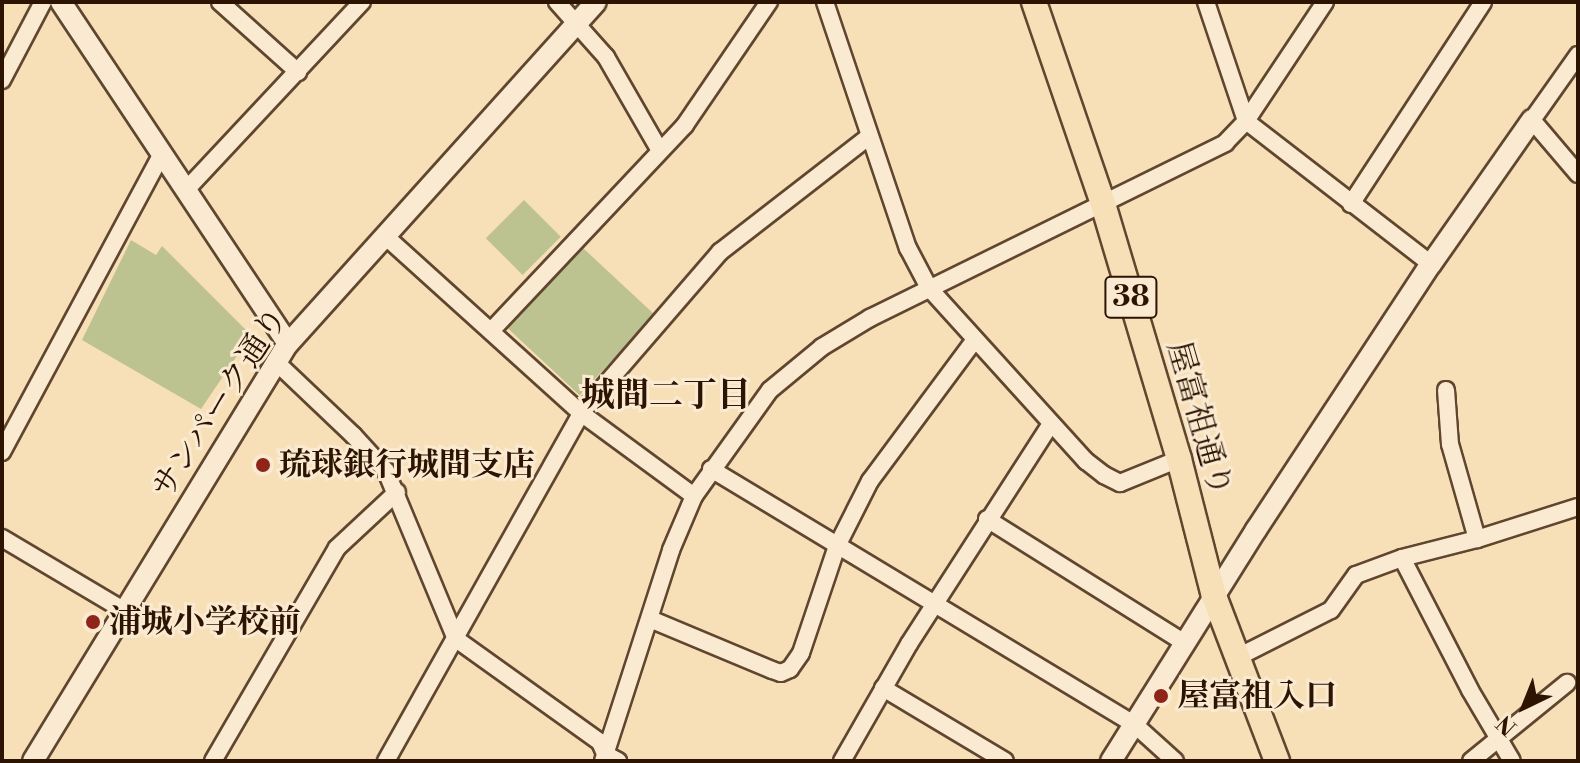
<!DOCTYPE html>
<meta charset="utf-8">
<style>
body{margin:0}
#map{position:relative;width:1580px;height:763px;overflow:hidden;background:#f7dfb8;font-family:"Libre Bodoni","Noto Serif JP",serif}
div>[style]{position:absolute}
.green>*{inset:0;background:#bcc290;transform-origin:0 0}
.roads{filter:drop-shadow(2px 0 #60462f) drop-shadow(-2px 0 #60462f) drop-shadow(0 2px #60462f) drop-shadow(0 -2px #60462f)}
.minor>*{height:16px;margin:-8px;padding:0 8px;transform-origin:8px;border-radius:8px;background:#faead1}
.tertiary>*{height:20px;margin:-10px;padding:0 10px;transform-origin:10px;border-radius:10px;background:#faead1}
.primary>*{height:24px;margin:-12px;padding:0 12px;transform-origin:12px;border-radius:12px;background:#f7dfb8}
.dots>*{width:22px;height:22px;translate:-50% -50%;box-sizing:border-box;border:4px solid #faead1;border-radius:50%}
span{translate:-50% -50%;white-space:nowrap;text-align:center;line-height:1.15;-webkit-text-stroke:6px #faead1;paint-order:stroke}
.shield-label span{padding:2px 6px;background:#faead1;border:2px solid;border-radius:6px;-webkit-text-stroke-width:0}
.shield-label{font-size:30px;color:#2d1301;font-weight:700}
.street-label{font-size:32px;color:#2d1301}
.poi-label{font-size:32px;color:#2d1301;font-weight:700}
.left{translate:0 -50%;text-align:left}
.neighbourhood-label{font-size:34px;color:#2d1301;font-weight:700}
.frame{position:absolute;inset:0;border:4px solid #2d1301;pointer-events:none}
.north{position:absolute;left:1484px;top:667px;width:80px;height:80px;-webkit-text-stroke:6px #faead1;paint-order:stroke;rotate:223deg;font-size:22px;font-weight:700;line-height:32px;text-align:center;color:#2d1301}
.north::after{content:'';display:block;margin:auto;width:28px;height:36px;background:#2d1301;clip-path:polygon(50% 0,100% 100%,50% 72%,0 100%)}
</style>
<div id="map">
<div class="green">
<div style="left:524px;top:200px;width:52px;height:54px;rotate:45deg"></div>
<div style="clip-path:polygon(131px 240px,156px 255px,162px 246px,251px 335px,201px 409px,82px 340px)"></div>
<div style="left:583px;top:248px;width:98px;height:110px;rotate:43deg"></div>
</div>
<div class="roads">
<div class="minor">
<div style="left:220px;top:2px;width:105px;rotate:41.9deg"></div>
<div style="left:557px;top:2px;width:74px;rotate:48.3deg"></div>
<div style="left:606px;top:57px;width:108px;rotate:60.1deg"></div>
<div style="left:825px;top:2px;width:260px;rotate:71.4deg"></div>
<div style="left:908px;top:248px;width:45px;rotate:62.3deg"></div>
<div style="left:929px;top:288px;width:234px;rotate:47.8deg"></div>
<div style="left:1086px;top:461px;width:23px;rotate:38deg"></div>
<div style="left:1104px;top:475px;width:18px;rotate:27deg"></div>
<div style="left:1120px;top:483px;width:64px;rotate:-22.1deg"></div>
<div style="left:1206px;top:2px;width:126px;rotate:71.4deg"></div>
<div style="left:1246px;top:121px;width:234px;rotate:37.7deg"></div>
<div style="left:1578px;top:55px;width:80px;rotate:125.3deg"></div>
<div style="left:1532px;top:120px;width:71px;rotate:49.6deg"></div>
<div style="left:2px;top:80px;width:88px;rotate:-62.3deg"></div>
<div style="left:185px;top:191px;width:259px;rotate:-46.9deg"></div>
<div style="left:1351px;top:204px;width:241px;rotate:-56.8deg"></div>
<div style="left:384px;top:235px;width:266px;rotate:42.1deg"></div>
<div style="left:581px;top:413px;width:140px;rotate:36.3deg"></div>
<div style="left:491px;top:331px;width:283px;rotate:-46.7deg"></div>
<div style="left:685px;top:125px;width:149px;rotate:-55.7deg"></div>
<div style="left:275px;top:361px;width:108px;rotate:43.5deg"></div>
<div style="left:353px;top:435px;width:49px;rotate:47.5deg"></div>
<div style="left:386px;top:471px;width:182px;rotate:67.4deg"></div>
<div style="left:456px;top:639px;width:177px;rotate:35.6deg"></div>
<div style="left:600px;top:742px;width:13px;rotate:67deg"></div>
<div style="left:605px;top:754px;width:15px;rotate:28deg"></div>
<div style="left:1446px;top:390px;width:54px;rotate:85.8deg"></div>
<div style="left:1450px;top:444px;width:99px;rotate:74.1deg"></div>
<div style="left:2px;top:452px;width:336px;rotate:-61.8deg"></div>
<div style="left:711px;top:469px;width:494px;rotate:31.1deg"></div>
<div style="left:1134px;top:724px;width:55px;rotate:42.1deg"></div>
<div style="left:987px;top:519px;width:234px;rotate:32.1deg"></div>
<div style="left:2px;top:538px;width:143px;rotate:30.7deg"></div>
<div style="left:1402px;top:558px;width:148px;rotate:62.7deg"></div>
<div style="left:1470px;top:690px;width:82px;rotate:59.4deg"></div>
<div style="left:650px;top:619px;width:132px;rotate:22.7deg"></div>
<div style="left:772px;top:670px;width:9px;rotate:18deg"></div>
<div style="left:781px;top:673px;width:10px;rotate:-24deg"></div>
<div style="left:790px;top:669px;width:19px;rotate:-55deg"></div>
<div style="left:801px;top:653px;width:113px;rotate:-71.4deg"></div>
<div style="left:837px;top:546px;width:73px;rotate:-63.1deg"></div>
<div style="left:870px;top:481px;width:174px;rotate:-53.4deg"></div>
<div style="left:1236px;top:658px;width:106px;rotate:-26.8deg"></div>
<div style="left:1331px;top:610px;width:43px;rotate:-54.5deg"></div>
<div style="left:1356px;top:575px;width:49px;rotate:-20.3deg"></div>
<div style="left:1402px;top:558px;width:77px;rotate:-14.2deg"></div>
<div style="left:1477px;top:539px;width:106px;rotate:-17.6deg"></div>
<div style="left:883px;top:688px;width:142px;rotate:30.9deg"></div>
<div style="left:213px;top:761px;width:246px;rotate:-59.8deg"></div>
<div style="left:337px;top:548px;width:82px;rotate:-43deg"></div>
<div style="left:386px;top:761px;width:399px;rotate:-60.7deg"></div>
<div style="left:581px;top:413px;width:213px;rotate:-49.2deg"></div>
<div style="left:720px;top:252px;width:187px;rotate:-37.8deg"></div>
<div style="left:603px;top:761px;width:222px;rotate:-72.1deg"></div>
<div style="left:671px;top:550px;width:59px;rotate:-66.9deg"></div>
<div style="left:694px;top:496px;width:130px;rotate:-54.4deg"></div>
<div style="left:770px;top:390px;width:67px;rotate:-39.6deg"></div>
<div style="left:822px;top:347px;width:56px;rotate:-31.1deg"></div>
<div style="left:870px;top:318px;width:396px;rotate:-26.2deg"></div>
<div style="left:1225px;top:143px;width:30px;rotate:-46deg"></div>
<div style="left:1246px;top:121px;width:143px;rotate:-56.4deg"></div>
<div style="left:842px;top:761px;width:135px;rotate:-60.2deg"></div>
<div style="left:909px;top:644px;width:262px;rotate:-57.2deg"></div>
<div style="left:1471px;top:761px;width:124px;rotate:-39.1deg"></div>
</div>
<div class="tertiary">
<div style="left:61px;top:2px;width:410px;rotate:56.4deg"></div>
<div style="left:33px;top:761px;width:489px;rotate:-58.6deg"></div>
<div style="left:288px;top:344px;width:460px;rotate:-48deg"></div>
<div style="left:1111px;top:761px;width:273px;rotate:-57.9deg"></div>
<div style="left:1256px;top:530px;width:318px;rotate:-56.7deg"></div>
<div style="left:1431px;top:264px;width:176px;rotate:-55deg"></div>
</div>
<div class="primary">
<div style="left:1034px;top:2px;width:213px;rotate:71.1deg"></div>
<div style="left:1103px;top:204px;width:266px;rotate:73.4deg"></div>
<div style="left:1179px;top:459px;width:141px;rotate:75.7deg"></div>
<div style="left:1214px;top:596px;width:177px;rotate:69.1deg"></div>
</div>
</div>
<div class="dots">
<div style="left:263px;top:465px;background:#8f2418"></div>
<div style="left:93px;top:622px;background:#8f2418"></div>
<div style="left:1161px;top:696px;background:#8f2418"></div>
</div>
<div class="shield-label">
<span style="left:1131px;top:297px">38</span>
</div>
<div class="street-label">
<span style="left:220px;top:403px;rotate:-57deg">サンパーク通り</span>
<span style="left:1199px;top:419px;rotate:74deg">屋富祖通り</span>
</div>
<div class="poi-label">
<span class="left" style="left:279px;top:465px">琉球銀行城間支店</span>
<span class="left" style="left:109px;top:622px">浦城小学校前</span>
<span class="left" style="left:1177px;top:696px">屋富祖入口</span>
</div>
<div class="neighbourhood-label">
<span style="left:666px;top:397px">城間二丁目</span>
</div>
<div class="frame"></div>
<div class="north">N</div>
</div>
